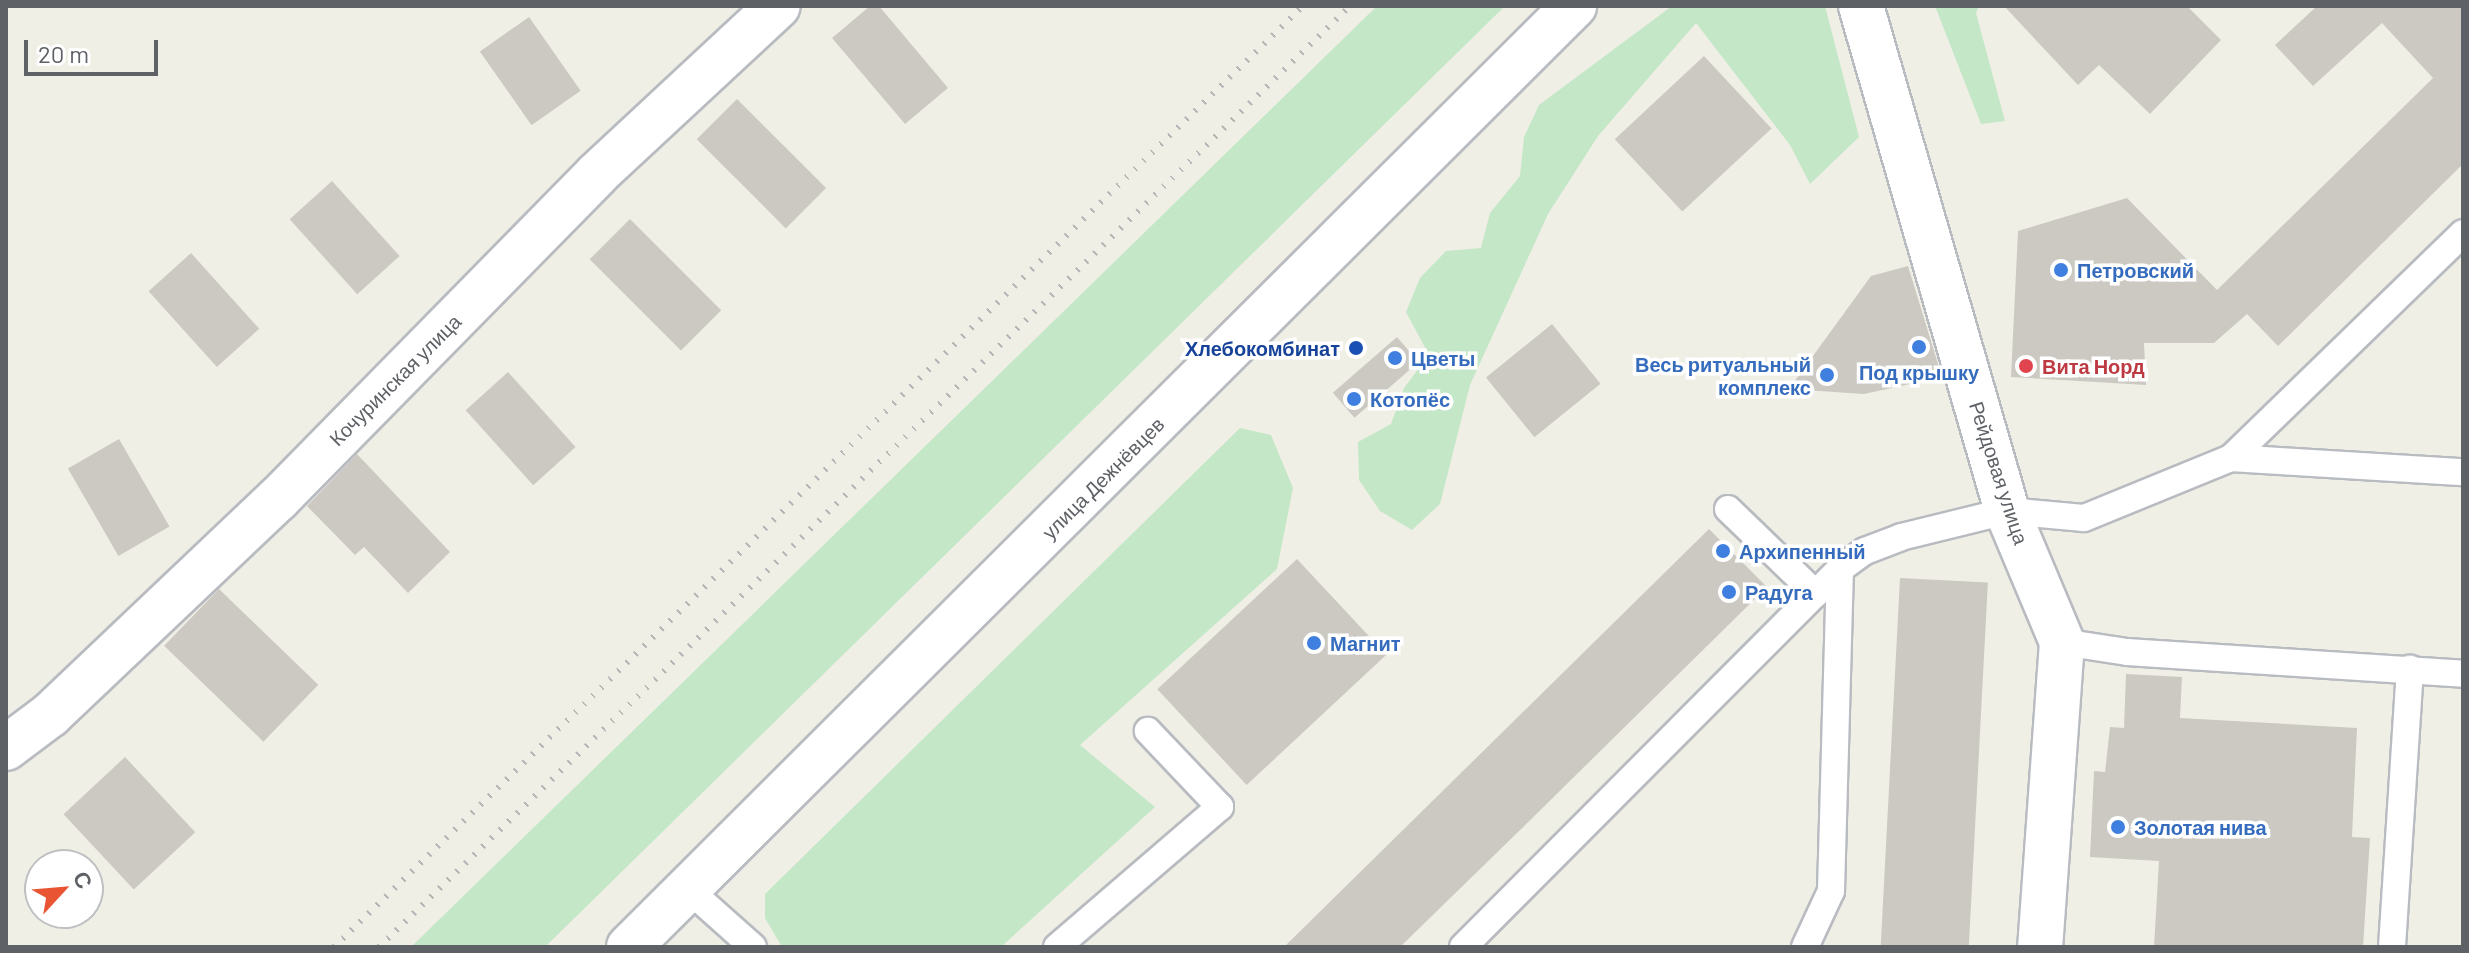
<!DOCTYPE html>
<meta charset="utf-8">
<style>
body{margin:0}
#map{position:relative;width:2469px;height:953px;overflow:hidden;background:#f0efe6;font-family:Barlow,sans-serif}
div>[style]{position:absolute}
.green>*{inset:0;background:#c3e7c7}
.building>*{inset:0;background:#ccc9c3;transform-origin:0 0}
.roads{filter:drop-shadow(2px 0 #b8bbc0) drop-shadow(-2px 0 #b8bbc0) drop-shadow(0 2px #b8bbc0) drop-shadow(0 -2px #b8bbc0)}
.lane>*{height:26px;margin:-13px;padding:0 13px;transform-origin:13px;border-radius:13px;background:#fff}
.street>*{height:44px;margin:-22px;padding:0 22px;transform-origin:22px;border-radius:22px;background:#fff}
.secondary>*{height:44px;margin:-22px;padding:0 22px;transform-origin:22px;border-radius:22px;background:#fff}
.rail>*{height:6px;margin-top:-3px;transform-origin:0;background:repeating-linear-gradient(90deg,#b7b8b8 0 2px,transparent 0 12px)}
.dots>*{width:22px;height:22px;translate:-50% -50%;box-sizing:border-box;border:4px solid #fff;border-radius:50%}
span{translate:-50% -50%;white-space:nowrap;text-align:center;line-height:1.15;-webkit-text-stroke:7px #fff;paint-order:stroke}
.shop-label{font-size:20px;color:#366cbe;font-weight:700}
.left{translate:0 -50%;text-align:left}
.right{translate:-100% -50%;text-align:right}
.transit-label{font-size:20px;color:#164399;font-weight:700}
.health-label{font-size:20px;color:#be3a42;font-weight:700}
.street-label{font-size:20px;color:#5e6166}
.frame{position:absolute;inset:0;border:8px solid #5e6166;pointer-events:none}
.north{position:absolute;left:24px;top:849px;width:80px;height:80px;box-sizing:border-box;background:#fff;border:2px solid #bfc0c2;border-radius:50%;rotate:64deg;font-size:22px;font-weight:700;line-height:32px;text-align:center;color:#5e6166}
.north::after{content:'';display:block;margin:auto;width:28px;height:36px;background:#e95533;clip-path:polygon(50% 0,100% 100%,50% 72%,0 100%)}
.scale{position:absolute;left:24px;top:40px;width:134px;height:36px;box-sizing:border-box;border:4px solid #5e6166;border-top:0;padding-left:10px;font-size:24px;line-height:28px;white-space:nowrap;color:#5e6166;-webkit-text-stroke:6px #fff;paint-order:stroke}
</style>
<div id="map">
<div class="green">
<div style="clip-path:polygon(1377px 6px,1505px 6px,545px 947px,411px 947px)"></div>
<div style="clip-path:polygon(1672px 6px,1825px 6px,1859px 137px,1810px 184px,1790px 145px,1696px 23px,1598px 136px,1548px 214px,1470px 385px,1440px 504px,1412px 530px,1380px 511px,1359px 480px,1358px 442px,1391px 424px,1404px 388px,1429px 355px,1406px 312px,1420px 278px,1446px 251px,1481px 248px,1490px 213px,1520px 176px,1524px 137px,1539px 105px)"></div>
<div style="clip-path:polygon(1935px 6px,1979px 6px,1976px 13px,2005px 121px,1981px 124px)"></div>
<div style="clip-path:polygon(1240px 428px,1271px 435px,1293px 488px,1277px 569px,1080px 745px,1155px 807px,1001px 947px,782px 947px,765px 918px,765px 894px)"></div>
</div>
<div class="building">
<div style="clip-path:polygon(870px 6px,879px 6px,948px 88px,905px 124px,832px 38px)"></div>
<div style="clip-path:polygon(2004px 6px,2187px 6px,2221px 40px,2150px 114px,2099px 65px,2078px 85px)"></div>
<div style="clip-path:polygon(2317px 6px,2463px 6px,2463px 164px,2278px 346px,2247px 314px,2214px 343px,2144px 343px,2146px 385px,2011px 377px,2018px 231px,2127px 198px,2217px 290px,2433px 78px,2382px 23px,2313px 86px,2275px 45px)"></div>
<div style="left:529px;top:17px;width:90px;height:60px;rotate:55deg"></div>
<div style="left:1704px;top:56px;width:99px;height:122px;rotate:47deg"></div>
<div style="left:737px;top:99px;width:126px;height:57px;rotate:45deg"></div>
<div style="left:332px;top:181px;width:101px;height:57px;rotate:48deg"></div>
<div style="left:630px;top:219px;width:129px;height:57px;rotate:45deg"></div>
<div style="left:191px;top:253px;width:102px;height:57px;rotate:48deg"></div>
<div style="clip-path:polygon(1908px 266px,1942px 377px,1864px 394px,1789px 389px,1871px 276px)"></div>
<div style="left:1552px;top:324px;width:77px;height:85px;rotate:51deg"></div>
<div style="left:1397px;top:337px;width:33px;height:85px;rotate:49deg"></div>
<div style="left:508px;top:372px;width:101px;height:57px;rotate:48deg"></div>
<div style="left:119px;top:439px;width:101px;height:59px;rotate:60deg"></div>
<div style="clip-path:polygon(357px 454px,450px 552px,408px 593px,364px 547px,355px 555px,307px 506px)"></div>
<div style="clip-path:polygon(1709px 529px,1767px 587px,1516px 834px,1400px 947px,1284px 947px)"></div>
<div style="left:1297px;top:559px;width:131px;height:191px;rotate:47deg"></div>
<div style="left:1900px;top:578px;width:88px;height:370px;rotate:3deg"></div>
<div style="left:219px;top:589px;width:138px;height:79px;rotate:44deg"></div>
<div style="clip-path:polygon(2126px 674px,2182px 677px,2180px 718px,2357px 728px,2352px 837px,2370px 838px,2363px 947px,2154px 947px,2159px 861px,2090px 857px,2094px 771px,2105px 772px,2110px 727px,2124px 728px)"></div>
<div style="left:125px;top:757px;width:103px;height:84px;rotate:47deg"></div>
</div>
<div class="roads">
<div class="lane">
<div style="left:2231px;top:458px;width:232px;rotate:3.5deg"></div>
<div style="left:1728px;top:509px;width:122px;rotate:44deg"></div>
<div style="left:2062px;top:642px;width:66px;rotate:8.7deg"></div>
<div style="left:2127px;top:652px;width:337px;rotate:3.7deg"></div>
<div style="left:688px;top:889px;width:87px;rotate:41.7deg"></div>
<div style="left:1057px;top:947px;width:215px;rotate:-40.7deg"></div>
<div style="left:1220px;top:807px;width:105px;rotate:-133.5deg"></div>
<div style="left:1463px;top:947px;width:534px;rotate:-45.08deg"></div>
<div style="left:1805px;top:947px;width:62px;rotate:-65.1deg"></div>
<div style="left:1831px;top:891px;width:322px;rotate:-88.4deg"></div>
<div style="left:1840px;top:569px;width:31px;rotate:-36deg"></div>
<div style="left:1865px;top:551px;width:39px;rotate:-21deg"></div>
<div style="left:1901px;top:537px;width:109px;rotate:-13.8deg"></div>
<div style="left:2007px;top:511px;width:77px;rotate:5.2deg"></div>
<div style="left:2084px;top:518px;width:159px;rotate:-22.2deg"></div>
<div style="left:2231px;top:458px;width:323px;rotate:-44.1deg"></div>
<div style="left:2392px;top:947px;width:279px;rotate:-86.3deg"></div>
</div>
<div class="street">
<div style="left:1861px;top:6px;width:526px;rotate:73.87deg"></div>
<div style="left:2007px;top:511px;width:142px;rotate:67.2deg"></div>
<div style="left:2062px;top:642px;width:306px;rotate:94.1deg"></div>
<div style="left:6px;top:748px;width:55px;rotate:-36.9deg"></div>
<div style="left:50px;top:715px;width:314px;rotate:-43.5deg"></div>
<div style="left:278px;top:499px;width:454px;rotate:-45.5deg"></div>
<div style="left:596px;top:175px;width:248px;rotate:-42.9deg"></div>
</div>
<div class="secondary">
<div style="left:629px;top:947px;width:1334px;rotate:-44.88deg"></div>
</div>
</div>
<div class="rail">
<div style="left:334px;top:947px;width:1351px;rotate:-44.16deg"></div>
<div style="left:379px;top:947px;width:1352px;rotate:-44.1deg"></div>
</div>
<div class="dots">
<div style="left:2061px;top:270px;background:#3f7fe0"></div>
<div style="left:1919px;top:347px;background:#3f7fe0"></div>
<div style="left:1356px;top:348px;background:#1a4fb4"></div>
<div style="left:1395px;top:358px;background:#3f7fe0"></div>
<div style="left:2026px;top:366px;background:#e0444e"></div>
<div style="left:1827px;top:375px;background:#3f7fe0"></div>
<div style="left:1354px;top:399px;background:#3f7fe0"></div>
<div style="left:1723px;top:551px;background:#3f7fe0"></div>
<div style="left:1729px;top:592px;background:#3f7fe0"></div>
<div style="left:1314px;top:643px;background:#3f7fe0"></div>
<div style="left:2118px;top:827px;background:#3f7fe0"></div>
</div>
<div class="shop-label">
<span class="left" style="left:2077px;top:270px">Петровский</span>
<span class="left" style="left:1411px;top:358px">Цветы</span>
<span class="right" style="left:1811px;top:376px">Весь ритуальный<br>комплекс</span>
<span style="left:1919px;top:372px">Под крышку</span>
<span class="left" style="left:1370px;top:399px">Котопёс</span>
<span class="left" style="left:1739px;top:551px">Архипенный</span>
<span class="left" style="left:1745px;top:592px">Радуга</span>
<span class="left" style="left:1330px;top:643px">Магнит</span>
<span class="left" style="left:2134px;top:827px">Золотая нива</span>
</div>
<div class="transit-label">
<span class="right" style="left:1340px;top:348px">Хлебокомбинат</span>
</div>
<div class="health-label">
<span class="left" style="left:2042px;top:366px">Вита Норд</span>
</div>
<div class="street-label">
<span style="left:395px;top:380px;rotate:-45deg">Кочуринская улица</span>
<span style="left:1999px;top:473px;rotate:72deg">Рейдовая улица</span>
<span style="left:1103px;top:478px;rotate:-45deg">улица Дежнёвцев</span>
</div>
<div class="frame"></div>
<div class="north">С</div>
<div class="scale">20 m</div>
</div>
